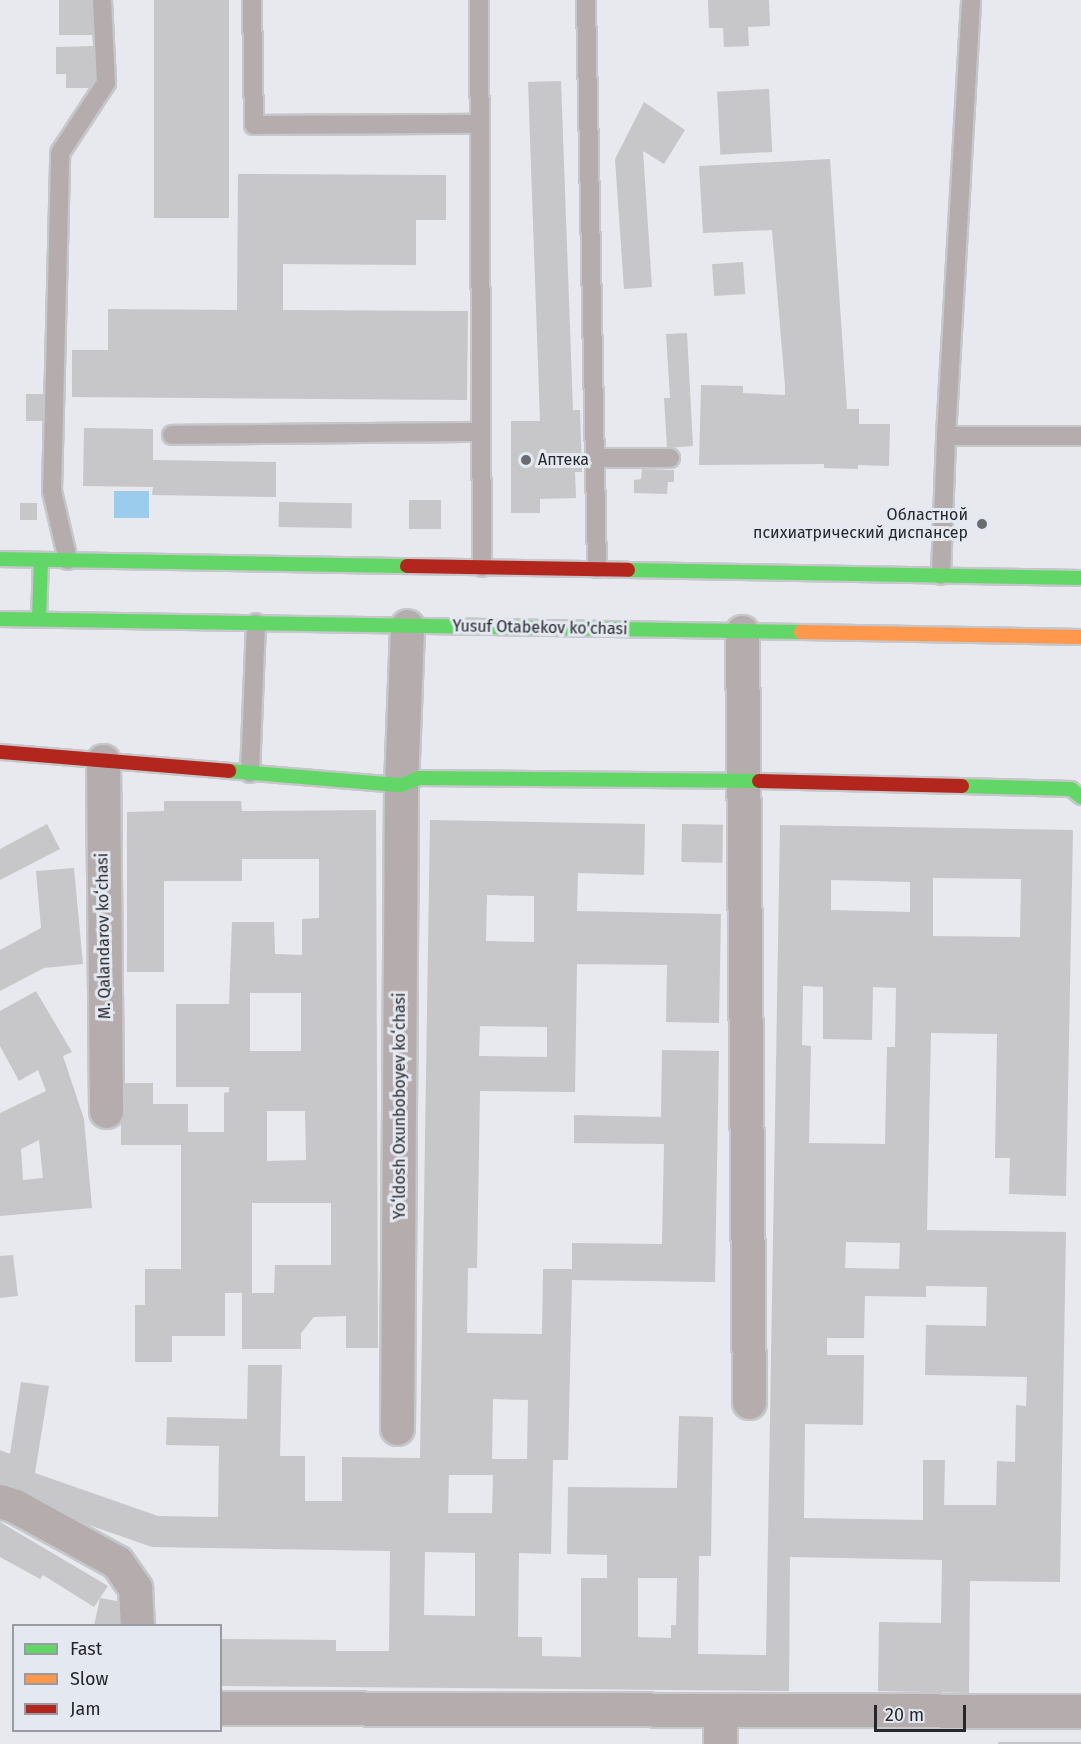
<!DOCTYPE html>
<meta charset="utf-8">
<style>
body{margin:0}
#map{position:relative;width:1081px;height:1744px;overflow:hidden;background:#e7e9ee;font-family:"Fira Sans",sans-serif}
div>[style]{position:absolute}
.water>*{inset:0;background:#9bcbed;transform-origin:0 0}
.building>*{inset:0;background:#c7c6c8;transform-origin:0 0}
.roads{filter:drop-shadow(2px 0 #c5c7ca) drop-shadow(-2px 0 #c5c7ca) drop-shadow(0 2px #c5c7ca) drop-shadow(0 -2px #c5c7ca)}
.lane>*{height:18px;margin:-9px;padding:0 9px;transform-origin:9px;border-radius:9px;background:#b5adad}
.street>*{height:33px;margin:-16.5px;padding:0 16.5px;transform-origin:16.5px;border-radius:16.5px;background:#b5adad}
.fast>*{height:14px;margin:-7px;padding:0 7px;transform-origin:7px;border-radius:7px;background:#63d668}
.slow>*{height:14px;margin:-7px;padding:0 7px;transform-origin:7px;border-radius:7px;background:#ff974d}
.jam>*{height:14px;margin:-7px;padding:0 7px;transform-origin:7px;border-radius:7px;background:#b3261e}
.dots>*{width:16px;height:16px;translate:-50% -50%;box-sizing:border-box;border:3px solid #e4e8f1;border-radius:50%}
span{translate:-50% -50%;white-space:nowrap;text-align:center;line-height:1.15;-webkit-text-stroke:6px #e4e8f1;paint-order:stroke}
.poi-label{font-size:16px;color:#25272a}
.left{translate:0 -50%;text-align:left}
.right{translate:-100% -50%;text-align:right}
.street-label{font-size:16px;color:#25272a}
.legend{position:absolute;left:12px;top:1624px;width:210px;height:108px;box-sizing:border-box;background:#e4e8f1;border:2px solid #989ba1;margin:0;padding:8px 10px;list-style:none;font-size:18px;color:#25272a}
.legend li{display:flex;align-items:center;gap:12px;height:30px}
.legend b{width:30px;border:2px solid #989ba1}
.scale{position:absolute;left:874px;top:1705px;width:92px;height:27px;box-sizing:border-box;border:3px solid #25272a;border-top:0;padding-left:8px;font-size:18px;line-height:21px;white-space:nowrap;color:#25272a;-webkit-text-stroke:4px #e4e8f1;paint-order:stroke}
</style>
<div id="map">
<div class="water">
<div style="left:114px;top:491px;width:35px;height:27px"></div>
</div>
<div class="building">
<div style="left:59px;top:0;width:33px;height:35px"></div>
<div style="left:154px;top:0;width:75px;height:218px"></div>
<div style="clip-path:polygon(708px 0,769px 0,770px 26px,748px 27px,749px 46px,724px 47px,723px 28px,709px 28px)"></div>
<div style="clip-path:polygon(95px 46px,95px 88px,66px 88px,66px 74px,56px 74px,56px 47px)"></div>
<div style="clip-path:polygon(561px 81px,573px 410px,580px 410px,582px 472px,575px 472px,576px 498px,540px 499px,540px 513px,511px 513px,511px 421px,540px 421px,528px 82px)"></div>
<div style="left:769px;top:89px;width:63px;height:52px;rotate:87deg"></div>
<div style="clip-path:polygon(644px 102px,685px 130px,664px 164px,643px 151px,652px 287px,624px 289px,615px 159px)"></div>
<div style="clip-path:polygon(830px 159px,847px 409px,859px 409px,859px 424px,890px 424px,889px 466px,858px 465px,858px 469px,824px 468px,824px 464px,699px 465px,701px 385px,743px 386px,743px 393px,785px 395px,785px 386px,772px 230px,703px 233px,699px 166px)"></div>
<div style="clip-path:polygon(238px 174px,446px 175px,446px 220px,416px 220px,416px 265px,283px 264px,283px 310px,468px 311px,467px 400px,72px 397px,72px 350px,108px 350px,108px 309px,237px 310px)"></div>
<div style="left:743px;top:262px;width:32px;height:31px;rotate:86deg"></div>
<div style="clip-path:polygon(687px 333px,693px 446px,667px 448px,664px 398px,670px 398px,666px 334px)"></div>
<div style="left:50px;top:394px;width:27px;height:24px;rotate:90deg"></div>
<div style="clip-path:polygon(84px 428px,153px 429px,153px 460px,276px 462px,276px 497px,152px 495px,153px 487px,83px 486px)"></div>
<div style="clip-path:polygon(642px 469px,674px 470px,674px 482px,668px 482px,667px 494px,634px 493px,634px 480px,641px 479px)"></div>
<div style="left:409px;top:500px;width:32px;height:29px"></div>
<div style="left:279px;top:502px;width:73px;height:25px;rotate:1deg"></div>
<div style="left:20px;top:503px;width:17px;height:17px"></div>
<div style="clip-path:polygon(evenodd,164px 801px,241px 801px,242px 811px,376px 810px,378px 1348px,346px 1348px,346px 1316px,314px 1317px,301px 1333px,301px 1349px,242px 1349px,242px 1293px,225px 1293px,225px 1336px,172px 1336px,172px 1362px,135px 1362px,135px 1305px,145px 1305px,145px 1269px,181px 1269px,181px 1145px,121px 1145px,121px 1083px,153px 1083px,153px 1104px,188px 1104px,188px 1132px,224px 1132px,224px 1093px,229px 1092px,229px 1087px,176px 1087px,176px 1004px,229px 1004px,232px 922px,274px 922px,275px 954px,302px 955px,302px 919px,319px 918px,319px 859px,242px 859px,242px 881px,164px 881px,164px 972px,127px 972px,127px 812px,164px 811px,164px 801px,250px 993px,301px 993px,301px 1051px,250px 1051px,250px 993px,164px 801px,267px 1111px,305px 1111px,306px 1160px,267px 1161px,267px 1111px,164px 801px,252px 1203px,331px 1203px,331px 1265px,275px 1265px,274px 1293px,252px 1293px,252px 1203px)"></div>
<div style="clip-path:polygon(evenodd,430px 820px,645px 824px,644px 875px,578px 873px,577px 911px,721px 914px,719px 1023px,666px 1022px,667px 965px,577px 964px,575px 1092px,480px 1091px,477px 1268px,468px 1268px,467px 1333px,542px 1334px,543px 1269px,572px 1269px,572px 1243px,662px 1244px,664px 1144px,574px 1143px,574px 1115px,661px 1117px,662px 1050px,719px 1051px,715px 1282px,572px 1280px,568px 1460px,553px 1460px,551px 1554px,519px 1553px,518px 1637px,542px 1637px,542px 1656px,581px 1657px,581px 1578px,607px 1578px,607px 1555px,567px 1554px,568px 1487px,677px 1488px,679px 1416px,713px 1417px,711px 1556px,699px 1556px,698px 1654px,766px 1655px,780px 825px,1073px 830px,1066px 1196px,1009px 1194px,1010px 1158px,995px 1158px,997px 1034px,931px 1033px,927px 1230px,1066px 1232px,1060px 1582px,970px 1581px,969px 1693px,878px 1691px,879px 1622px,941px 1623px,942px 1560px,790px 1557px,789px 1691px,220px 1686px,220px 1639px,336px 1640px,336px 1651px,389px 1651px,390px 1551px,152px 1547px,0 1494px,0 1450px,10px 1454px,21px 1382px,49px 1386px,35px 1473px,158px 1516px,218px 1517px,219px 1446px,166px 1445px,167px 1417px,247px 1419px,248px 1365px,282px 1365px,280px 1456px,305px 1456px,305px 1501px,342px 1501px,342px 1457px,420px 1458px,430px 820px,933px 878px,1021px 879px,1020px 937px,933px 936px,933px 878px,430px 820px,831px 880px,910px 882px,910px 912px,831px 910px,831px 880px,430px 820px,487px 895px,534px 896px,534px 942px,486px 941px,487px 895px,430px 820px,803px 986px,823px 987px,823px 1039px,872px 1040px,873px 987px,896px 988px,895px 1047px,887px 1047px,885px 1144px,809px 1143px,811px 1046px,802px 1045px,803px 986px,430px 820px,480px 1026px,547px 1027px,547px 1057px,479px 1056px,480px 1026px,430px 820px,846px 1242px,900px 1243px,899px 1269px,845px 1268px,846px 1242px,430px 820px,926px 1286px,987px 1287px,986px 1326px,926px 1325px,925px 1375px,1027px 1377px,1026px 1406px,1016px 1405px,1015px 1462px,997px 1461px,996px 1505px,944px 1505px,945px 1460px,923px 1460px,923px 1520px,804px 1518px,805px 1424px,863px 1425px,864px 1355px,827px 1355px,827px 1338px,864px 1338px,865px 1296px,926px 1297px,926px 1286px,430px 820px,493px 1399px,528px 1400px,527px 1459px,492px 1459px,493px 1399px,430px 820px,449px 1475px,493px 1475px,492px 1513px,448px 1513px,449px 1475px,430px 820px,425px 1552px,475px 1553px,475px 1616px,424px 1615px,425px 1552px,430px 820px,638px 1578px,677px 1578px,676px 1625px,671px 1625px,671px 1638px,638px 1637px,638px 1578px)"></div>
<div style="clip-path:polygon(47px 824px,60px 849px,0 880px,0 849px)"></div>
<div style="left:682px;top:824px;width:41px;height:38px;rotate:1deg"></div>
<div style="clip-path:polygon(74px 868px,83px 964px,44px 968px,0 991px,0 950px,41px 928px,36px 871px)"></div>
<div style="clip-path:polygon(evenodd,36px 991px,72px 1052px,63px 1056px,84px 1119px,92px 1208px,0 1216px,0 1113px,46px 1091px,38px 1070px,19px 1081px,0 1046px,0 1011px,36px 991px,39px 1140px,43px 1178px,23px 1180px,21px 1149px,39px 1140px)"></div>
<div style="clip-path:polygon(13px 1255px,18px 1296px,0 1298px,0 1256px)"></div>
<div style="clip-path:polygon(0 1522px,108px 1586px,94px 1607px,43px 1575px,40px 1579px,0 1557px)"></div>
<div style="clip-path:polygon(100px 1598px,128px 1603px,124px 1626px,94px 1626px)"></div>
<div style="left:998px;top:1742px;width:83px;height:2px"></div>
</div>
<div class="roads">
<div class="lane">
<div style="left:252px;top:0;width:125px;rotate:89.1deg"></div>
<div style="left:254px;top:125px;width:226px;rotate:-0.3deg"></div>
<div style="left:479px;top:0;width:567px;rotate:89.7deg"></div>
<div style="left:586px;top:0;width:568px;rotate:88.89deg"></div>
<div style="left:172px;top:435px;width:309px;rotate:-0.6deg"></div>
<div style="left:946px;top:436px;width:437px;rotate:-86.7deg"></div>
<div style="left:595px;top:458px;width:75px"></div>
<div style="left:68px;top:560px;width:71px;rotate:-103.1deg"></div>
<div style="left:52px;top:491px;width:338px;rotate:-88.6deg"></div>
<div style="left:60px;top:153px;width:84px;rotate:-56.7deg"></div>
<div style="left:106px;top:83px;width:83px;rotate:-92.8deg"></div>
<div style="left:941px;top:575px;width:139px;rotate:-87.9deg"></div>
<div style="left:946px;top:436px;width:135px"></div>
<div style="left:250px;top:773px;width:150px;rotate:-87.7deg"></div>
</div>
<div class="street">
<div style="left:742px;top:632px;width:770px;rotate:89.48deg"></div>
<div style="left:103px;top:761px;width:350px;rotate:89.5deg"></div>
<div style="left:397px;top:1428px;width:643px;rotate:-89.64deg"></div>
<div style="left:401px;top:785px;width:159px;rotate:-87.8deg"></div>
<div style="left:0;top:1501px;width:16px;rotate:18deg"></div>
<div style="left:15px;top:1506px;width:116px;rotate:28.8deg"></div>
<div style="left:117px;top:1562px;width:32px;rotate:55deg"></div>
<div style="left:135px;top:1588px;width:38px;rotate:87deg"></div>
<div style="left:220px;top:1708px;width:861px;rotate:0.2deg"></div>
<div style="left:720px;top:1744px;width:33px;rotate:-90deg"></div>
</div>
<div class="fast">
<div style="left:0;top:559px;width:407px;rotate:1deg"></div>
<div style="left:628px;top:570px;width:453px;rotate:1deg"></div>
<div style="left:0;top:619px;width:801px;rotate:0.93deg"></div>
<div style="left:39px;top:619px;width:59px;rotate:-88.1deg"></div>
<div style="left:229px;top:771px;width:173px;rotate:4.7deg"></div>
<div style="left:401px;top:785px;width:19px;rotate:-21deg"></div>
<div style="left:419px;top:778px;width:340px;rotate:0.5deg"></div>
<div style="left:962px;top:786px;width:109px;rotate:1.6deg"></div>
<div style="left:1071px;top:789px;width:13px;rotate:39deg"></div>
</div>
<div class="slow">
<div style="left:801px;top:632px;width:280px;rotate:1deg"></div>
</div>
<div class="jam">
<div style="left:407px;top:566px;width:221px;rotate:1deg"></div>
<div style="left:0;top:752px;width:230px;rotate:4.7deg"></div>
<div style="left:759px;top:781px;width:203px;rotate:1.4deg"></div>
</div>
</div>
<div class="dots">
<div style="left:526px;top:460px;background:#696b6f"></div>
<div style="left:982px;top:524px;background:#696b6f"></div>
</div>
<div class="poi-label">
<span class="left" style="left:538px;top:460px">Аптека</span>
<span class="right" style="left:968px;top:524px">Областной<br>психиатрический диспансер</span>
</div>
<div class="street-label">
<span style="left:540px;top:628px;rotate:1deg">Yusuf Otabekov ko'chasi</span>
<span style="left:104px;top:936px;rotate:-91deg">M. Qalandarov koʻchasi</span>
<span style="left:400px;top:1106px;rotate:-90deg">Yoʻldosh Oxunboboyev koʻchasi</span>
</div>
<ul class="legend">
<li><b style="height:8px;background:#63d668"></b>Fast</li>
<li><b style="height:8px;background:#ff974d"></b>Slow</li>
<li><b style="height:8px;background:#b3261e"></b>Jam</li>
</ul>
<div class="scale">20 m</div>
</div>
